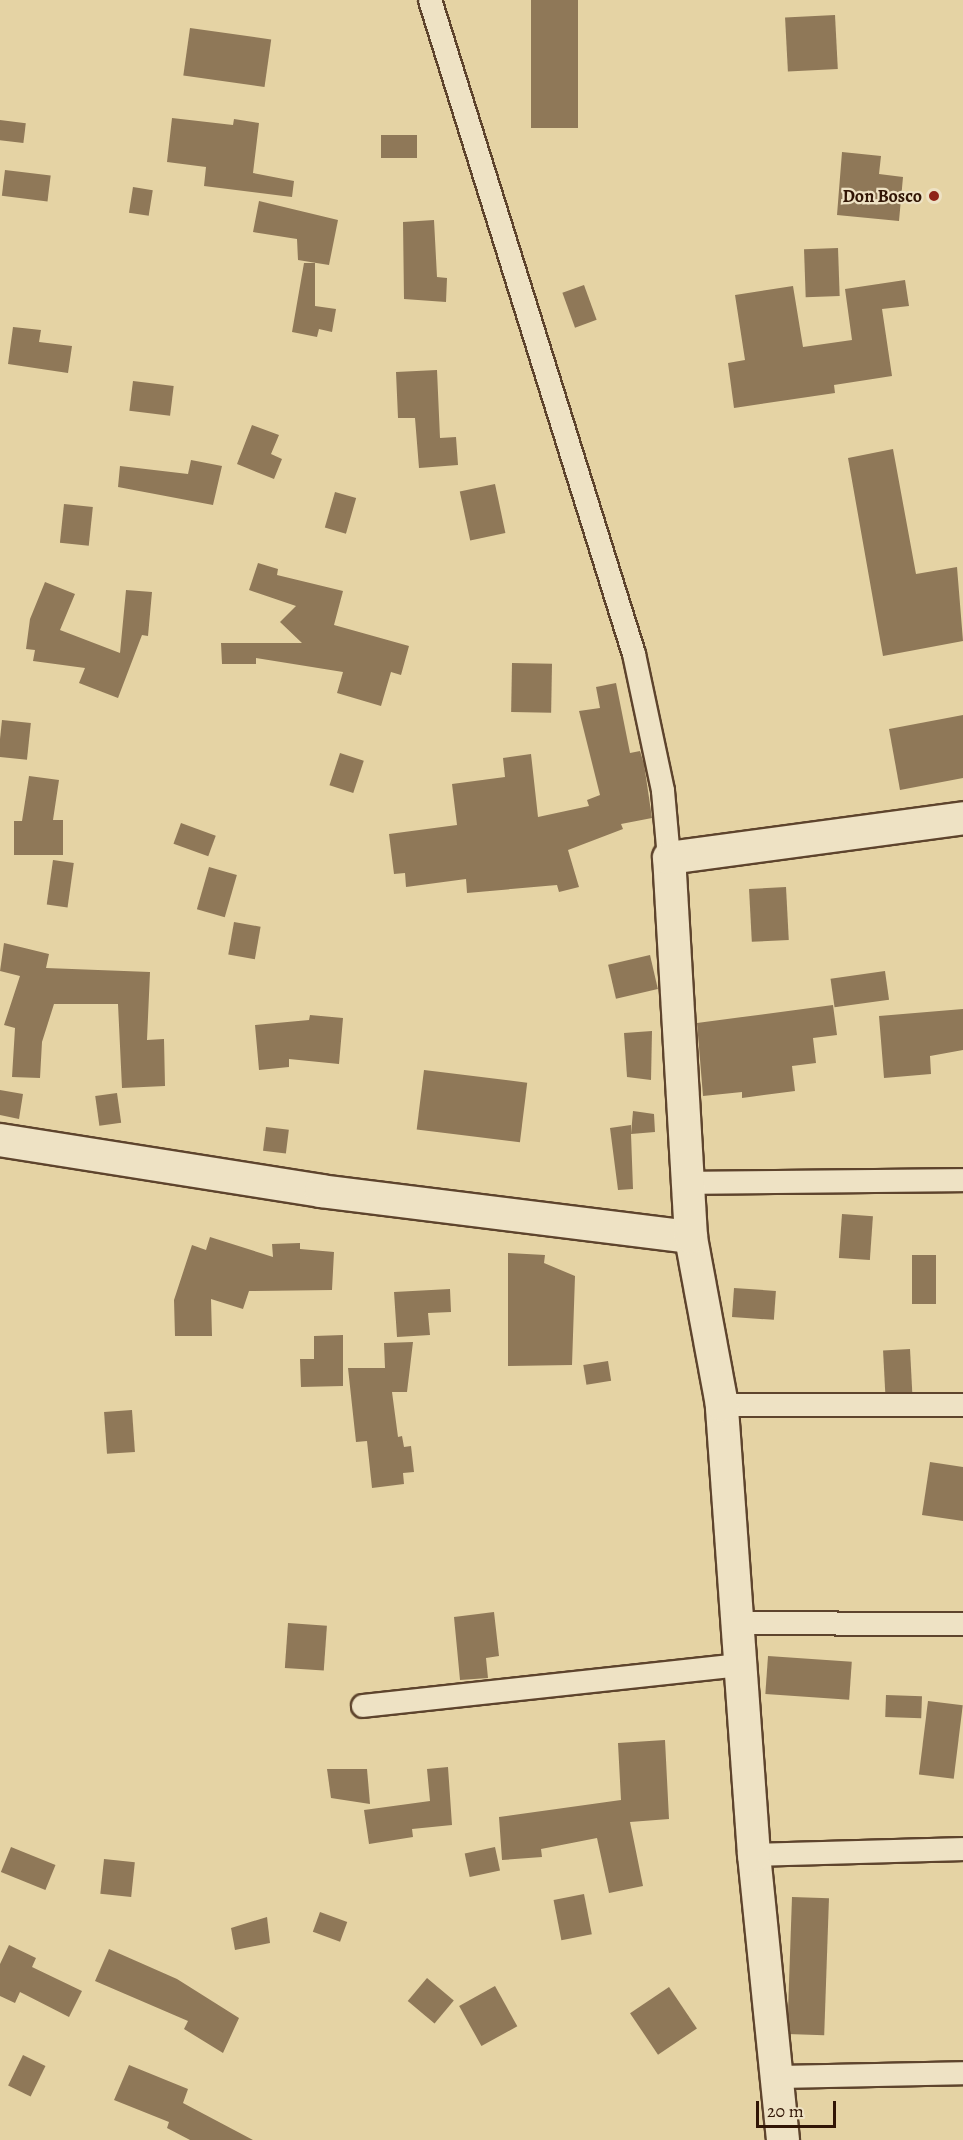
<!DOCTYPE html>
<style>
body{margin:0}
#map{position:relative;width:963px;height:2140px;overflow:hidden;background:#e5d3a4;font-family:Alegreya,serif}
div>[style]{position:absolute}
.building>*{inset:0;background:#8f7858;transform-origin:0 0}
.roads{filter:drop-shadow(2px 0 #5e442d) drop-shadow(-2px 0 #5e442d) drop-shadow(0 2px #5e442d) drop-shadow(0 -2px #5e442d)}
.street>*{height:22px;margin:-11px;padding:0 11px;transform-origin:11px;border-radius:11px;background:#eee2c4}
.secondary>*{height:32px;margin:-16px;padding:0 16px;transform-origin:16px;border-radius:16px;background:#eee2c4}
.dots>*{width:16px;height:16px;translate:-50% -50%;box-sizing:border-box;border:3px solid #eee2c4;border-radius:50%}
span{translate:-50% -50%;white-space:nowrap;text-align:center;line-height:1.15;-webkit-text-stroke:4.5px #eee2c4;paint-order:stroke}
.poi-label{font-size:18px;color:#311505;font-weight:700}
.right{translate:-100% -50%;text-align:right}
.scale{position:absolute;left:756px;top:2101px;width:80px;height:27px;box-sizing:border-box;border:3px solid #311505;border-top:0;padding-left:8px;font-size:18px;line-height:21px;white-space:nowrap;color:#311505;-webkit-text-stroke:4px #eee2c4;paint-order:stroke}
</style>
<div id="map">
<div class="building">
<div style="left:531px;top:0;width:47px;height:128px"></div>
<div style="left:835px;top:15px;width:54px;height:50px;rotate:87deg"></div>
<div style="left:190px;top:28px;width:82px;height:48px;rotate:8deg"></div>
<div style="clip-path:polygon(172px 118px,233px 125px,234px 119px,259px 123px,253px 173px,294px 181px,292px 197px,204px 186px,206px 167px,167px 162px)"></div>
<div style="left:0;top:120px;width:26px;height:20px;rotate:7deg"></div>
<div style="left:381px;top:135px;width:36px;height:23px"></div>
<div style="clip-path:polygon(842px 152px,881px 156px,879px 174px,903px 177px,899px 221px,837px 215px)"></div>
<div style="left:5px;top:170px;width:46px;height:26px;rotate:7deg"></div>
<div style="left:133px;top:187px;width:20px;height:26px;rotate:9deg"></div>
<div style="clip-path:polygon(259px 201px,338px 220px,329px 265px,298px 260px,297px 239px,253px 232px)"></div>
<div style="clip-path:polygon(434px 220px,437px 277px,447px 278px,446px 302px,404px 299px,403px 222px)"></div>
<div style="left:838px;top:248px;width:48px;height:34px;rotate:88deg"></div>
<div style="clip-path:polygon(304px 263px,315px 263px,315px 306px,336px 309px,332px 332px,319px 329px,317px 337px,292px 332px)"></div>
<div style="clip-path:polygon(905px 280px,909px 306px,882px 309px,892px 376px,834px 385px,835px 393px,734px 408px,728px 363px,745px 360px,735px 295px,793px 286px,803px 347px,852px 340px,845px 289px)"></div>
<div style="left:584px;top:285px;width:37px;height:23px;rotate:70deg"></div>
<div style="clip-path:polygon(13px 327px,41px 330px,39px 342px,72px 346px,68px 373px,8px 364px)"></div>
<div style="clip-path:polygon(437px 370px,440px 438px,456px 437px,458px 465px,419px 468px,415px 418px,398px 418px,396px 372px)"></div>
<div style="left:133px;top:381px;width:41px;height:30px;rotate:7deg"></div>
<div style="clip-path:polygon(252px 425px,279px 435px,271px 454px,282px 459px,274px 479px,237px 464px)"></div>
<div style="clip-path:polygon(893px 449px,916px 574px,957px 567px,963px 641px,883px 656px,848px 458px)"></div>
<div style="clip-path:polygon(191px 460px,222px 466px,213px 505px,118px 487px,120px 466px,188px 474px)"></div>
<div style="left:495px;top:484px;width:50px;height:36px;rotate:78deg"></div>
<div style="left:335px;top:492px;width:22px;height:37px;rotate:16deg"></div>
<div style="left:64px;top:504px;width:29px;height:39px;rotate:6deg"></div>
<div style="clip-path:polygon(258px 563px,278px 569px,277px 575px,343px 591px,334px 625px,409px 646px,401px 675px,391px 672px,381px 706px,337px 693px,343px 672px,256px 658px,256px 664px,222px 664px,221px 643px,302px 643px,280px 622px,296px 606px,249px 590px)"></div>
<div style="clip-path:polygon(45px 582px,75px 594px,60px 630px,120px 653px,126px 590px,152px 592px,148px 636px,142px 635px,118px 698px,79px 683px,85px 668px,33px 661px,35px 650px,26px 649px,30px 619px)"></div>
<div style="left:512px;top:663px;width:40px;height:49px;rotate:1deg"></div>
<div style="clip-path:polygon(616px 683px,630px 753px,640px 751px,644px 764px,652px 818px,621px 824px,623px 829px,568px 850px,579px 887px,559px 892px,557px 885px,467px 893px,466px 879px,406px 887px,405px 873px,394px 874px,389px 834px,457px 825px,452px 784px,505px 777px,503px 758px,531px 754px,538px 817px,589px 806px,587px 800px,600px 795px,579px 711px,600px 708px,596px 687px)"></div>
<div style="clip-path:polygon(963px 715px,963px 778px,900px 790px,889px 729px)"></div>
<div style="left:2px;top:720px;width:29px;height:37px;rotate:6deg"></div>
<div style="left:340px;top:753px;width:25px;height:34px;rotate:18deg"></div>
<div style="clip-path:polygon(29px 776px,59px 780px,53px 820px,63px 820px,63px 855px,14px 855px,14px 821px,22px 821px)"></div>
<div style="left:181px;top:823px;width:37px;height:22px;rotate:20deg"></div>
<div style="left:53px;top:860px;width:21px;height:45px;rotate:8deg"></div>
<div style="left:209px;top:867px;width:29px;height:44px;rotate:16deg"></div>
<div style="left:786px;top:887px;width:53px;height:37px;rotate:87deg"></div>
<div style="left:234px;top:922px;width:27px;height:33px;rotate:10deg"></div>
<div style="clip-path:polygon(4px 943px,49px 954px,46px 968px,150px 972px,147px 1040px,164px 1039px,165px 1086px,122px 1088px,118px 1004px,54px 1004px,42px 1042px,40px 1078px,12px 1077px,15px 1028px,4px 1025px,20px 976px,0 971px)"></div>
<div style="left:650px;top:955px;width:35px;height:43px;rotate:77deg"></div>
<div style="left:885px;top:971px;width:29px;height:55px;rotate:82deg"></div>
<div style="clip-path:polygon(833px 1005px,837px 1035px,813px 1038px,816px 1063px,792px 1066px,795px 1091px,742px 1098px,742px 1092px,703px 1096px,697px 1023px)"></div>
<div style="clip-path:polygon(963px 1009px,963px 1050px,930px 1056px,931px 1074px,884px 1078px,879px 1016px)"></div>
<div style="clip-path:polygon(310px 1015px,343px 1018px,339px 1064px,289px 1059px,289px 1067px,259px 1070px,255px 1025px,309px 1020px)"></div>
<div style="clip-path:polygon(652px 1031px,651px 1080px,627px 1077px,624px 1033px)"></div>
<div style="left:424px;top:1070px;width:104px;height:60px;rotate:7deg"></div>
<div style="clip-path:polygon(0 1090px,23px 1094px,19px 1119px,0 1115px)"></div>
<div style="left:117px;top:1093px;width:30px;height:22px;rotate:82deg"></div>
<div style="clip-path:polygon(633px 1111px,654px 1114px,655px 1132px,631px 1134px,633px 1189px,618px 1190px,610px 1128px,631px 1125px,631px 1134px)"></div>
<div style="left:266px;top:1127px;width:23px;height:24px;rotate:7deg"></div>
<div style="left:842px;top:1214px;width:31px;height:44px;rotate:4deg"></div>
<div style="clip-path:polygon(210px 1237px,273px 1257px,272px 1244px,300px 1243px,300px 1249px,334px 1252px,332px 1290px,249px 1291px,243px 1309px,211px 1299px,212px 1336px,175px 1336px,174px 1300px,192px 1245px,206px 1250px)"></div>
<div style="clip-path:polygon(508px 1253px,545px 1255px,544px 1263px,575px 1276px,572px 1365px,508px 1366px)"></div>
<div style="left:912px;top:1255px;width:24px;height:49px"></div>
<div style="left:734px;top:1288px;width:42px;height:29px;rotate:4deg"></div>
<div style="clip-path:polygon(450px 1289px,451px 1312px,428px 1313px,430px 1335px,397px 1337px,394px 1292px)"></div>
<div style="clip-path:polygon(343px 1335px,343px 1386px,301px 1387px,300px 1359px,314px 1359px,314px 1336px)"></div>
<div style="clip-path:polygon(413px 1342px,407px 1392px,392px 1392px,398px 1437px,402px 1436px,404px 1447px,411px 1446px,414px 1472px,403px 1473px,404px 1484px,372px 1488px,367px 1441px,356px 1442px,348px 1368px,385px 1368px,384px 1343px)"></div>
<div style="left:910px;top:1349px;width:43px;height:27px;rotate:87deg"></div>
<div style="left:608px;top:1361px;width:20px;height:25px;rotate:81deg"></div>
<div style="left:132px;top:1410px;width:42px;height:28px;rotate:86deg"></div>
<div style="clip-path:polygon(930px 1462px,963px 1467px,963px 1521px,922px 1515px)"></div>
<div style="clip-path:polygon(494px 1612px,499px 1656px,486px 1658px,488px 1678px,460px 1680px,454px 1617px)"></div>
<div style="left:288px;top:1623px;width:39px;height:45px;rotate:4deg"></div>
<div style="left:768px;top:1656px;width:84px;height:38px;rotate:4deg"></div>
<div style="left:886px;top:1695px;width:36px;height:22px;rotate:2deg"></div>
<div style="left:928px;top:1701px;width:35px;height:74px;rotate:7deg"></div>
<div style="clip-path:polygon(665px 1740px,669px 1819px,630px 1822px,643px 1886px,609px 1893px,597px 1838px,541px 1849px,542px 1857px,502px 1860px,499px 1817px,621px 1800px,618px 1743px)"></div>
<div style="clip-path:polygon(448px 1767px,452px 1825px,412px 1829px,413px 1837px,369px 1844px,364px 1810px,430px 1801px,427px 1769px)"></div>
<div style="clip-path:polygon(327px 1769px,367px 1769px,370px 1804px,331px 1798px)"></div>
<div style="left:11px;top:1847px;width:48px;height:27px;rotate:22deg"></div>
<div style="left:495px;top:1847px;width:24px;height:31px;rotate:78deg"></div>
<div style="left:104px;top:1859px;width:31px;height:35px;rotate:6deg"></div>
<div style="left:584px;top:1894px;width:41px;height:31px;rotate:79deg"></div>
<div style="left:792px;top:1897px;width:37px;height:137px;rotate:2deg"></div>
<div style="left:320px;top:1912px;width:29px;height:21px;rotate:20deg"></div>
<div style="clip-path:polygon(267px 1917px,270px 1943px,235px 1950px,231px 1928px)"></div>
<div style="clip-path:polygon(9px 1945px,36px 1958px,32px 1967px,82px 1991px,69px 2017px,20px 1992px,15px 2003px,0 1996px,0 1964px)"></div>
<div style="clip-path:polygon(109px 1949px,177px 1979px,239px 2018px,223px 2053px,184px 2029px,188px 2021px,95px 1981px)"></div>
<div style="left:427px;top:1978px;width:35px;height:30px;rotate:40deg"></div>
<div style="left:495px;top:1986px;width:46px;height:41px;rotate:61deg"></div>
<div style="left:669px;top:1987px;width:50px;height:47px;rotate:56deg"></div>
<div style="left:23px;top:2055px;width:25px;height:34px;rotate:26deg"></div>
<div style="clip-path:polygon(129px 2065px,188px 2089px,183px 2103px,253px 2140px,190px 2140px,167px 2128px,169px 2122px,114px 2100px)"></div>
</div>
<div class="roads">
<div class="street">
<div style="left:430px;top:0;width:685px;rotate:72.68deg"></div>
<div style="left:634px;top:654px;width:140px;rotate:78deg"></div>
<div style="left:663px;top:791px;width:67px;rotate:84.9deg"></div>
<div style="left:687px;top:1183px;width:276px;rotate:-0.6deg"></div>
<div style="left:722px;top:1405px;width:241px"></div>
<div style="left:740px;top:1623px;width:223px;rotate:0.3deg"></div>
<div style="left:363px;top:1706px;width:382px;rotate:-6.2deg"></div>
<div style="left:754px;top:1855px;width:209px;rotate:-1.6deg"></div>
<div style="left:778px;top:2077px;width:185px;rotate:-1.2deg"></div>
</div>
<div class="secondary">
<div style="left:0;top:1140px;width:325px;rotate:9deg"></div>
<div style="left:321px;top:1191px;width:373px;rotate:7.1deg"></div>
<div style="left:783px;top:2140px;width:286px;rotate:-95.8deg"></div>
<div style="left:754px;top:1855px;width:451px;rotate:-94.1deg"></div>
<div style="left:722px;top:1405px;width:171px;rotate:-100.5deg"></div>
<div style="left:691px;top:1237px;width:380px;rotate:-93.3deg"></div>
<div style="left:669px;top:858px;width:297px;rotate:-7.7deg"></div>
</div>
</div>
<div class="dots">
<div style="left:934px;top:196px;background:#8f2418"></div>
</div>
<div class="poi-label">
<span class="right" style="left:922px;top:196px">Don Bosco</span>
</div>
<div class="scale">20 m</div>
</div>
